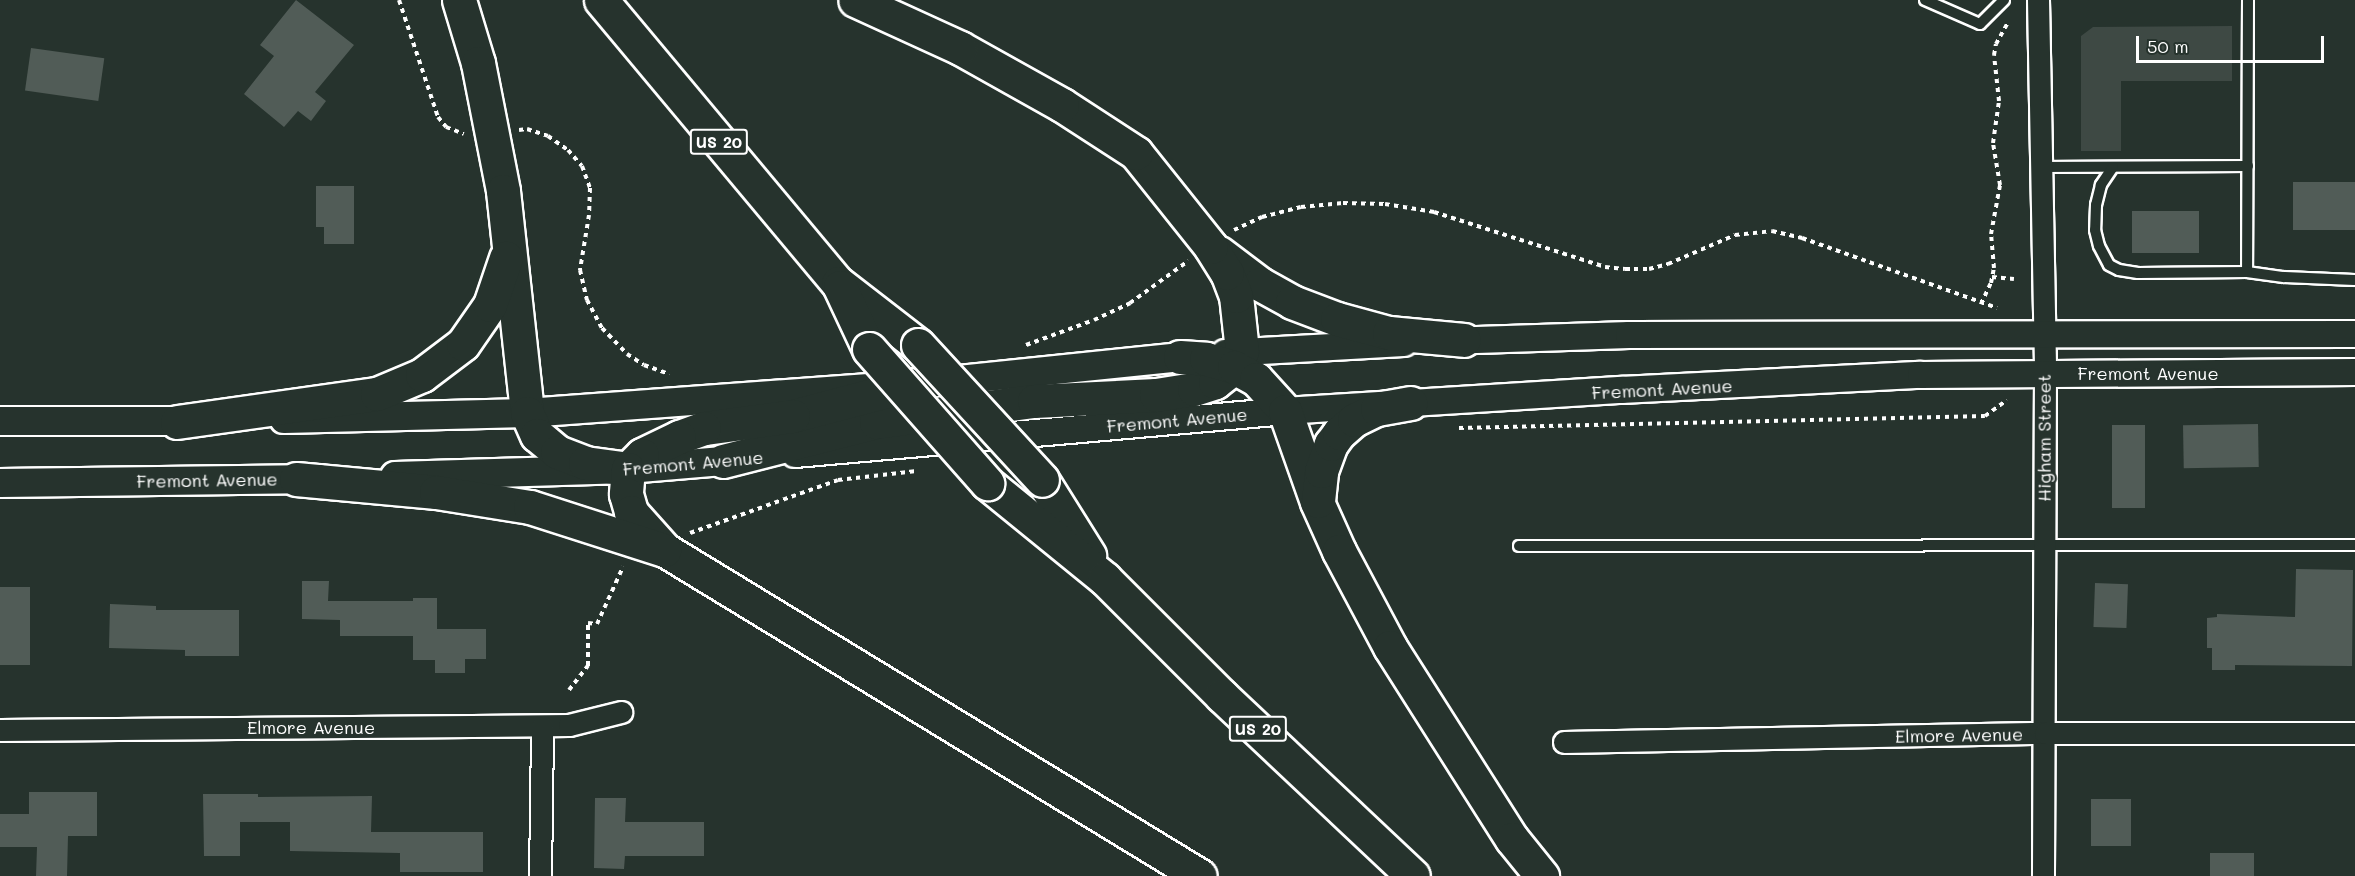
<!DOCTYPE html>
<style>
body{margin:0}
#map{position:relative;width:2355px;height:876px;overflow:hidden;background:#26332d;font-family:Mali,sans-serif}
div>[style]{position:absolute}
.green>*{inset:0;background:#3e4944}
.building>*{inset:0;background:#515c57;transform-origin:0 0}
.path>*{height:4px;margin-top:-2px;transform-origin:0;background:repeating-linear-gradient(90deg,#fff 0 4.5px,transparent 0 9px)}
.roads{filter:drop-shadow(2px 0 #fff) drop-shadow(-2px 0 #fff) drop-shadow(0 2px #fff) drop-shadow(0 -2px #fff)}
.service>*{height:10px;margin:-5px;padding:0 5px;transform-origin:5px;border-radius:5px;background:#26332d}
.minor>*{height:21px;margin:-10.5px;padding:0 10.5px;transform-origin:10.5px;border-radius:10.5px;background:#26332d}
.tertiary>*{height:26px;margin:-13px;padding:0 13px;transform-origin:13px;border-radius:13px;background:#26332d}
.secondary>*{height:28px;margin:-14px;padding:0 14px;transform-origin:14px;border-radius:14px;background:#26332d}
.trunk>*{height:33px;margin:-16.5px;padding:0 16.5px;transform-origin:16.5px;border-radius:16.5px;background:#26332d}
.motorway>*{height:33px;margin:-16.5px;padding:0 16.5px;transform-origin:16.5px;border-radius:16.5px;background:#26332d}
.bridges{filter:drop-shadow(2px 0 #fff) drop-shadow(-2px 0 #fff) drop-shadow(0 2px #fff) drop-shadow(0 -2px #fff)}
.trunk-bridge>*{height:33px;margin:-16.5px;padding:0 16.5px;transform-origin:16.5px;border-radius:16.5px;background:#26332d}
span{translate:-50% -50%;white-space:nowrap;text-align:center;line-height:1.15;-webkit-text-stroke:4.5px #26332d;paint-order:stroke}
.shield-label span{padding:2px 4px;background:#26332d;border:2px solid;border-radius:4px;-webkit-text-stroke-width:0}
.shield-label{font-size:16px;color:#fff;font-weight:700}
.street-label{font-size:18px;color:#fff}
.scale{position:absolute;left:2136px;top:36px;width:188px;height:27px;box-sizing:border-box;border:3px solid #fff;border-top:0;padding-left:8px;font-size:18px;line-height:21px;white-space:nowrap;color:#fff;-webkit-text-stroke:4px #26332d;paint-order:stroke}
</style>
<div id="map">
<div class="green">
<div style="clip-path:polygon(2232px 26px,2232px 81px,2121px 81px,2121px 151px,2081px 151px,2081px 36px,2093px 27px)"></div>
</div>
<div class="building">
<div style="clip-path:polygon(296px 0,354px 45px,315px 92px,326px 101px,311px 121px,298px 111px,284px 127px,244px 94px,274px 56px,260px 45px)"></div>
<div style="left:31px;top:48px;width:74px;height:43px;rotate:8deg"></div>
<div style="left:2355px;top:182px;width:48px;height:62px;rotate:90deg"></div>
<div style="clip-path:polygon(316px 186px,354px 186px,354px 244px,324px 244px,324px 227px,316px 227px)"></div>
<div style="left:2132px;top:211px;width:67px;height:42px"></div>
<div style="left:2258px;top:424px;width:43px;height:75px;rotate:89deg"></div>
<div style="left:2112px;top:425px;width:33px;height:83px"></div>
<div style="clip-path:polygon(2296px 569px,2353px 570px,2352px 666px,2235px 665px,2235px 670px,2212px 670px,2212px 648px,2207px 648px,2207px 618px,2217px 617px,2217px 614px,2295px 617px)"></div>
<div style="clip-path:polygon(302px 581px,329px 581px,328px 601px,413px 601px,413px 598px,437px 598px,437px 629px,486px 629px,486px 659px,465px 659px,465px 673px,435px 673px,435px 660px,413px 660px,413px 636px,340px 636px,340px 620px,302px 619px)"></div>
<div style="left:2095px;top:583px;width:33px;height:44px;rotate:2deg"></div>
<div style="left:0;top:587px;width:30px;height:78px"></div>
<div style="clip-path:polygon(110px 604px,156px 606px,156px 610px,239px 610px,239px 656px,185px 656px,185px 650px,109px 648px)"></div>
<div style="clip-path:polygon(29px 792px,97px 792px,97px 836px,68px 836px,67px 876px,36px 876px,37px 847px,0 847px,0 814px,29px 814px)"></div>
<div style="clip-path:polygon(203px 794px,258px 794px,258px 797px,372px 796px,371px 832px,483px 832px,483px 872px,400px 872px,400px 853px,290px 851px,290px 822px,240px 822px,240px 856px,204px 856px)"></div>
<div style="clip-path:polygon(595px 798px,626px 798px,625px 822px,704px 822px,704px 856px,625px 856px,624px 869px,594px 868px)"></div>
<div style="left:2091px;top:799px;width:40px;height:47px"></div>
<div style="left:2210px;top:853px;width:44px;height:23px"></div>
</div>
<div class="path">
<div style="left:399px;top:0;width:123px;rotate:71.6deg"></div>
<div style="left:438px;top:117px;width:13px;rotate:51deg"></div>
<div style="left:446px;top:127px;width:19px;rotate:21deg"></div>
<div style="left:519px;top:130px;width:8px;rotate:-7deg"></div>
<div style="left:527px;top:129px;width:22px;rotate:18deg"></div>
<div style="left:548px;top:136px;width:24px;rotate:35deg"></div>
<div style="left:568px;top:150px;width:21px;rotate:49deg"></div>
<div style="left:582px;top:166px;width:23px;rotate:70deg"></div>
<div style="left:590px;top:188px;width:27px;rotate:92deg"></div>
<div style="left:589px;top:215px;width:56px;rotate:99.3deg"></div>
<div style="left:580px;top:270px;width:31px;rotate:77deg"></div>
<div style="left:587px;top:300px;width:32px;rotate:62deg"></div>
<div style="left:602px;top:328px;width:36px;rotate:46deg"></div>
<div style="left:627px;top:354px;width:20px;rotate:33deg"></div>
<div style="left:644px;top:365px;width:27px;rotate:20deg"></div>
<div style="left:1234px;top:230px;width:31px;rotate:-25deg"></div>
<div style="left:1262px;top:217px;width:40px;rotate:-14.4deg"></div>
<div style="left:1301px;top:207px;width:42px;rotate:-5.4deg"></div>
<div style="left:1343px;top:203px;width:42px;rotate:1.4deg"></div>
<div style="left:1385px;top:204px;width:50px;rotate:9.3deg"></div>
<div style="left:1434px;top:212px;width:180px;rotate:17.8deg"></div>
<div style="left:1605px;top:267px;width:20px;rotate:6deg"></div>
<div style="left:1625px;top:269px;width:24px"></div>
<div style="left:1649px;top:269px;width:20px;rotate:-15deg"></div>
<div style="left:1668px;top:264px;width:73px;rotate:-23.4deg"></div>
<div style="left:1735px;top:235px;width:37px;rotate:-6deg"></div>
<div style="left:1772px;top:231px;width:31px;rotate:13deg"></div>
<div style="left:1802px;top:238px;width:207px;rotate:19.7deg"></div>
<div style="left:1992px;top:277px;width:22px;rotate:5deg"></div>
<div style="left:1981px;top:304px;width:23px;rotate:-65deg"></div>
<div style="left:1991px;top:283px;width:15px;rotate:-79deg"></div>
<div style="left:1994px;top:268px;width:34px;rotate:-95deg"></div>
<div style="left:1991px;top:234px;width:50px;rotate:-79.6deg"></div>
<div style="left:2000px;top:185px;width:43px;rotate:-99.5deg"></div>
<div style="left:1993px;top:143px;width:42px;rotate:-81.9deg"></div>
<div style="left:1999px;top:101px;width:46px;rotate:-96.2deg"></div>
<div style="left:1994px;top:55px;width:11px;rotate:-80deg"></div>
<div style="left:1996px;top:44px;width:25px;rotate:-61deg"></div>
<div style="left:1026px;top:345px;width:72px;rotate:-20.2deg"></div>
<div style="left:1094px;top:320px;width:40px;rotate:-25deg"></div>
<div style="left:1130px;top:303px;width:72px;rotate:-35.9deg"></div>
<div style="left:1459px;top:428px;width:526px;rotate:-1.31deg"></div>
<div style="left:1985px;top:416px;width:27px;rotate:-36deg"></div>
<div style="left:690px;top:533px;width:157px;rotate:-19.7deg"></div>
<div style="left:838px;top:480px;width:79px;rotate:-6.6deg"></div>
<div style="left:569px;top:690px;width:31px;rotate:-52deg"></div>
<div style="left:588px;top:666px;width:43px;rotate:-90deg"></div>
<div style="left:588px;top:623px;width:9px;rotate:6deg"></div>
<div style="left:597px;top:624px;width:63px;rotate:-65.5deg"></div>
</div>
<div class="roads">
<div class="service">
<div style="left:1925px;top:0;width:60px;rotate:23.6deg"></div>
<div style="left:1980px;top:24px;width:34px;rotate:-45deg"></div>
<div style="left:2248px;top:0;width:272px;rotate:90.2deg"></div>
<div style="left:2247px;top:272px;width:37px;rotate:8deg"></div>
<div style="left:2284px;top:277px;width:71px;rotate:2.4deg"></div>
<div style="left:2040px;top:167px;width:208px;rotate:-0.3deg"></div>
<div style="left:2113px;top:167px;width:22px;rotate:124deg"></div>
<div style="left:2101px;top:185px;width:21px;rotate:104deg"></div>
<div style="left:2096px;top:205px;width:25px;rotate:92deg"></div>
<div style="left:2095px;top:230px;width:16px;rotate:76deg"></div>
<div style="left:2099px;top:246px;width:21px;rotate:62deg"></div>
<div style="left:2109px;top:265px;width:11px;rotate:27deg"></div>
<div style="left:2119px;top:270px;width:19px;rotate:9deg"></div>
<div style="left:2138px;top:273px;width:109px;rotate:-0.5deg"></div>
<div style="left:1519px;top:546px;width:836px;rotate:-0.07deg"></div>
</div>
<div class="minor">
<div style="left:2038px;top:0;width:373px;rotate:88.9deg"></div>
<div style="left:2045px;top:373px;width:503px;rotate:90.23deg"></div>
<div style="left:0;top:730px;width:569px;rotate:-0.5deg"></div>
<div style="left:569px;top:725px;width:54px;rotate:-14deg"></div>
<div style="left:1564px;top:742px;width:481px;rotate:-1.1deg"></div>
<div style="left:2045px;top:733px;width:310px"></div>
<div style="left:540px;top:876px;width:150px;rotate:-89.2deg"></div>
</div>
<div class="tertiary">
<div style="left:1446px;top:341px;width:183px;rotate:-1.9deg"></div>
<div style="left:1629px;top:335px;width:726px;rotate:-0.08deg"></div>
<div style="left:1225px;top:353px;width:179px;rotate:-3.2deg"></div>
<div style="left:795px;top:454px;width:492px;rotate:-5deg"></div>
<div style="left:1285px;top:411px;width:337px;rotate:-3.6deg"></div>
<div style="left:1621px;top:390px;width:300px;rotate:-2.9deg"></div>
<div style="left:1921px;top:375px;width:434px;rotate:-0.4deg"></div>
</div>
<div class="secondary">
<div style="left:284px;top:419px;width:243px;rotate:-1.4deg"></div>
<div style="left:527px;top:413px;width:384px;rotate:-4.2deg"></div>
<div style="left:910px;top:385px;width:271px;rotate:-5.9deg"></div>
<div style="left:0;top:421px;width:199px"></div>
<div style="left:395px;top:476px;width:233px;rotate:-1.7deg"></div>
<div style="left:628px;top:469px;width:95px;rotate:-4.8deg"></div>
<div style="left:0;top:483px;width:319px;rotate:-0.7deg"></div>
</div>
<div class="trunk">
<div style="left:459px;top:0;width:66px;rotate:73.2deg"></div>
<div style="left:478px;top:63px;width:130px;rotate:78.9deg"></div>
<div style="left:503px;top:191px;width:223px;rotate:83.8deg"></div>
<div style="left:527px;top:413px;width:24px;rotate:66deg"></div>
<div style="left:537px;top:435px;width:26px;rotate:40deg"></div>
<div style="left:557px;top:452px;width:30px;rotate:21deg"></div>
<div style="left:585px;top:463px;width:43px;rotate:7.9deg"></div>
<div style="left:601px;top:0;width:369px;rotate:50.1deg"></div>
<div style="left:838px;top:283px;width:101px;rotate:37.8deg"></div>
<div style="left:1219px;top:253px;width:51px;rotate:37.1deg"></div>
<div style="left:1260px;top:284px;width:37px;rotate:29deg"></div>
<div style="left:1292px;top:302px;width:48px;rotate:20.7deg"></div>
<div style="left:1337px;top:319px;width:54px;rotate:15.1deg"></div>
<div style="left:1389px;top:333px;width:75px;rotate:5.3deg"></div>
<div style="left:840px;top:287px;width:68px;rotate:64.9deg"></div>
<div style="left:177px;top:422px;width:202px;rotate:-8deg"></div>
<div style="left:377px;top:394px;width:49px;rotate:-22.9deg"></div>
<div style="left:422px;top:375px;width:51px;rotate:-37.1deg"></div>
<div style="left:463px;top:344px;width:47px;rotate:-55.3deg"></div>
<div style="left:490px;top:305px;width:50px;rotate:-71.2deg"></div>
<div style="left:723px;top:461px;width:158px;rotate:-14.3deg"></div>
<div style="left:876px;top:422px;width:159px;rotate:-7.6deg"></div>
<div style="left:1034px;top:401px;width:122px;rotate:-2.8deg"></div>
<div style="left:1156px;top:395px;width:38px;rotate:-9deg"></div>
<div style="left:1194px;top:389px;width:22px;rotate:-18deg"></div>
<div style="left:1215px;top:382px;width:24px;rotate:-38deg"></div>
<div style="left:1234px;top:367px;width:18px;rotate:-63deg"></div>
<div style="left:1242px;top:351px;width:55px;rotate:-96.2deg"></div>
<div style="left:1236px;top:296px;width:25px;rotate:-111deg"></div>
<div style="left:1227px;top:273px;width:31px;rotate:-122deg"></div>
<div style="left:1211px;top:247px;width:120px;rotate:-128.6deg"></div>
<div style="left:1136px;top:153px;width:88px;rotate:-147deg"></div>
<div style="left:1062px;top:105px;width:117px;rotate:-150.8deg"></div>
<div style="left:960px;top:48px;width:115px;rotate:-155.4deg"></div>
<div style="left:1042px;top:480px;width:89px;rotate:57.9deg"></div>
<div style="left:987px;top:483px;width:152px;rotate:39.1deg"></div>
<div style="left:1105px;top:579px;width:165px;rotate:45deg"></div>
<div style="left:1222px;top:696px;width:262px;rotate:43.3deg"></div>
</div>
<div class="motorway">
<div style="left:1180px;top:357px;width:26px;rotate:4deg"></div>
<div style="left:1206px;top:359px;width:29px;rotate:16deg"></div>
<div style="left:1234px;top:367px;width:25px;rotate:29deg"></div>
<div style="left:1256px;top:379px;width:43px;rotate:47.8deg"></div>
<div style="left:1285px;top:411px;width:96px;rotate:70.6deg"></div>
<div style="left:1317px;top:502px;width:54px;rotate:65.8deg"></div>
<div style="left:1339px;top:551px;width:109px;rotate:62deg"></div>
<div style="left:1390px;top:647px;width:227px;rotate:57.6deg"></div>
<div style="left:1512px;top:839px;width:48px;rotate:51deg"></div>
<div style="left:910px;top:385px;width:121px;rotate:165.2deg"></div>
<div style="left:793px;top:416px;width:90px;rotate:172.3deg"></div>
<div style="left:704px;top:428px;width:27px;rotate:160deg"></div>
<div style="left:679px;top:437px;width:41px;rotate:154.1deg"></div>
<div style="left:642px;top:455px;width:20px;rotate:135deg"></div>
<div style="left:628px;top:469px;width:25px;rotate:95deg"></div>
<div style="left:626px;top:494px;width:19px;rotate:74deg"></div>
<div style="left:631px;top:512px;width:51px;rotate:48.2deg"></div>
<div style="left:665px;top:550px;width:626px;rotate:31.36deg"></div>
<div style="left:296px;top:479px;width:141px;rotate:5.3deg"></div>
<div style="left:436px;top:492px;width:95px;rotate:9.1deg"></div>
<div style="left:530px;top:507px;width:141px;rotate:17.8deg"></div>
<div style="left:1318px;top:501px;width:30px;rotate:-84deg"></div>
<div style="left:1321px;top:471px;width:29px;rotate:-70deg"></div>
<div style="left:1331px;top:444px;width:14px;rotate:-54deg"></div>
<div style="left:1339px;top:433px;width:20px;rotate:-41deg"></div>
<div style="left:1354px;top:420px;width:25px;rotate:-26deg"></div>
<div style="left:1377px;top:409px;width:34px;rotate:-10deg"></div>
</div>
</div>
<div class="bridges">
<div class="trunk-bridge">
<div style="left:918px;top:345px;width:183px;rotate:47.4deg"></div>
<div style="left:869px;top:349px;width:179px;rotate:48.6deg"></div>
</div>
</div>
<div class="shield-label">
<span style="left:719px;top:142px">US 20</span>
<span style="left:1258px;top:729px">US 20</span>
</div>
<div class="street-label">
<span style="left:2148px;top:373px">Fremont Avenue</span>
<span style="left:1662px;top:389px;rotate:-3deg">Fremont Avenue</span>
<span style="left:1177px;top:420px;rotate:-5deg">Fremont Avenue</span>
<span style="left:2044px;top:438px;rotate:-90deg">Higham Street</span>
<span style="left:693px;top:463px;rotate:-5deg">Fremont Avenue</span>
<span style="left:207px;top:480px;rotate:-1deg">Fremont Avenue</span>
<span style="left:311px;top:727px">Elmore Avenue</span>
<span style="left:1959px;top:735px;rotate:-1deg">Elmore Avenue</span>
</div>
<div class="scale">50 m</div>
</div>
